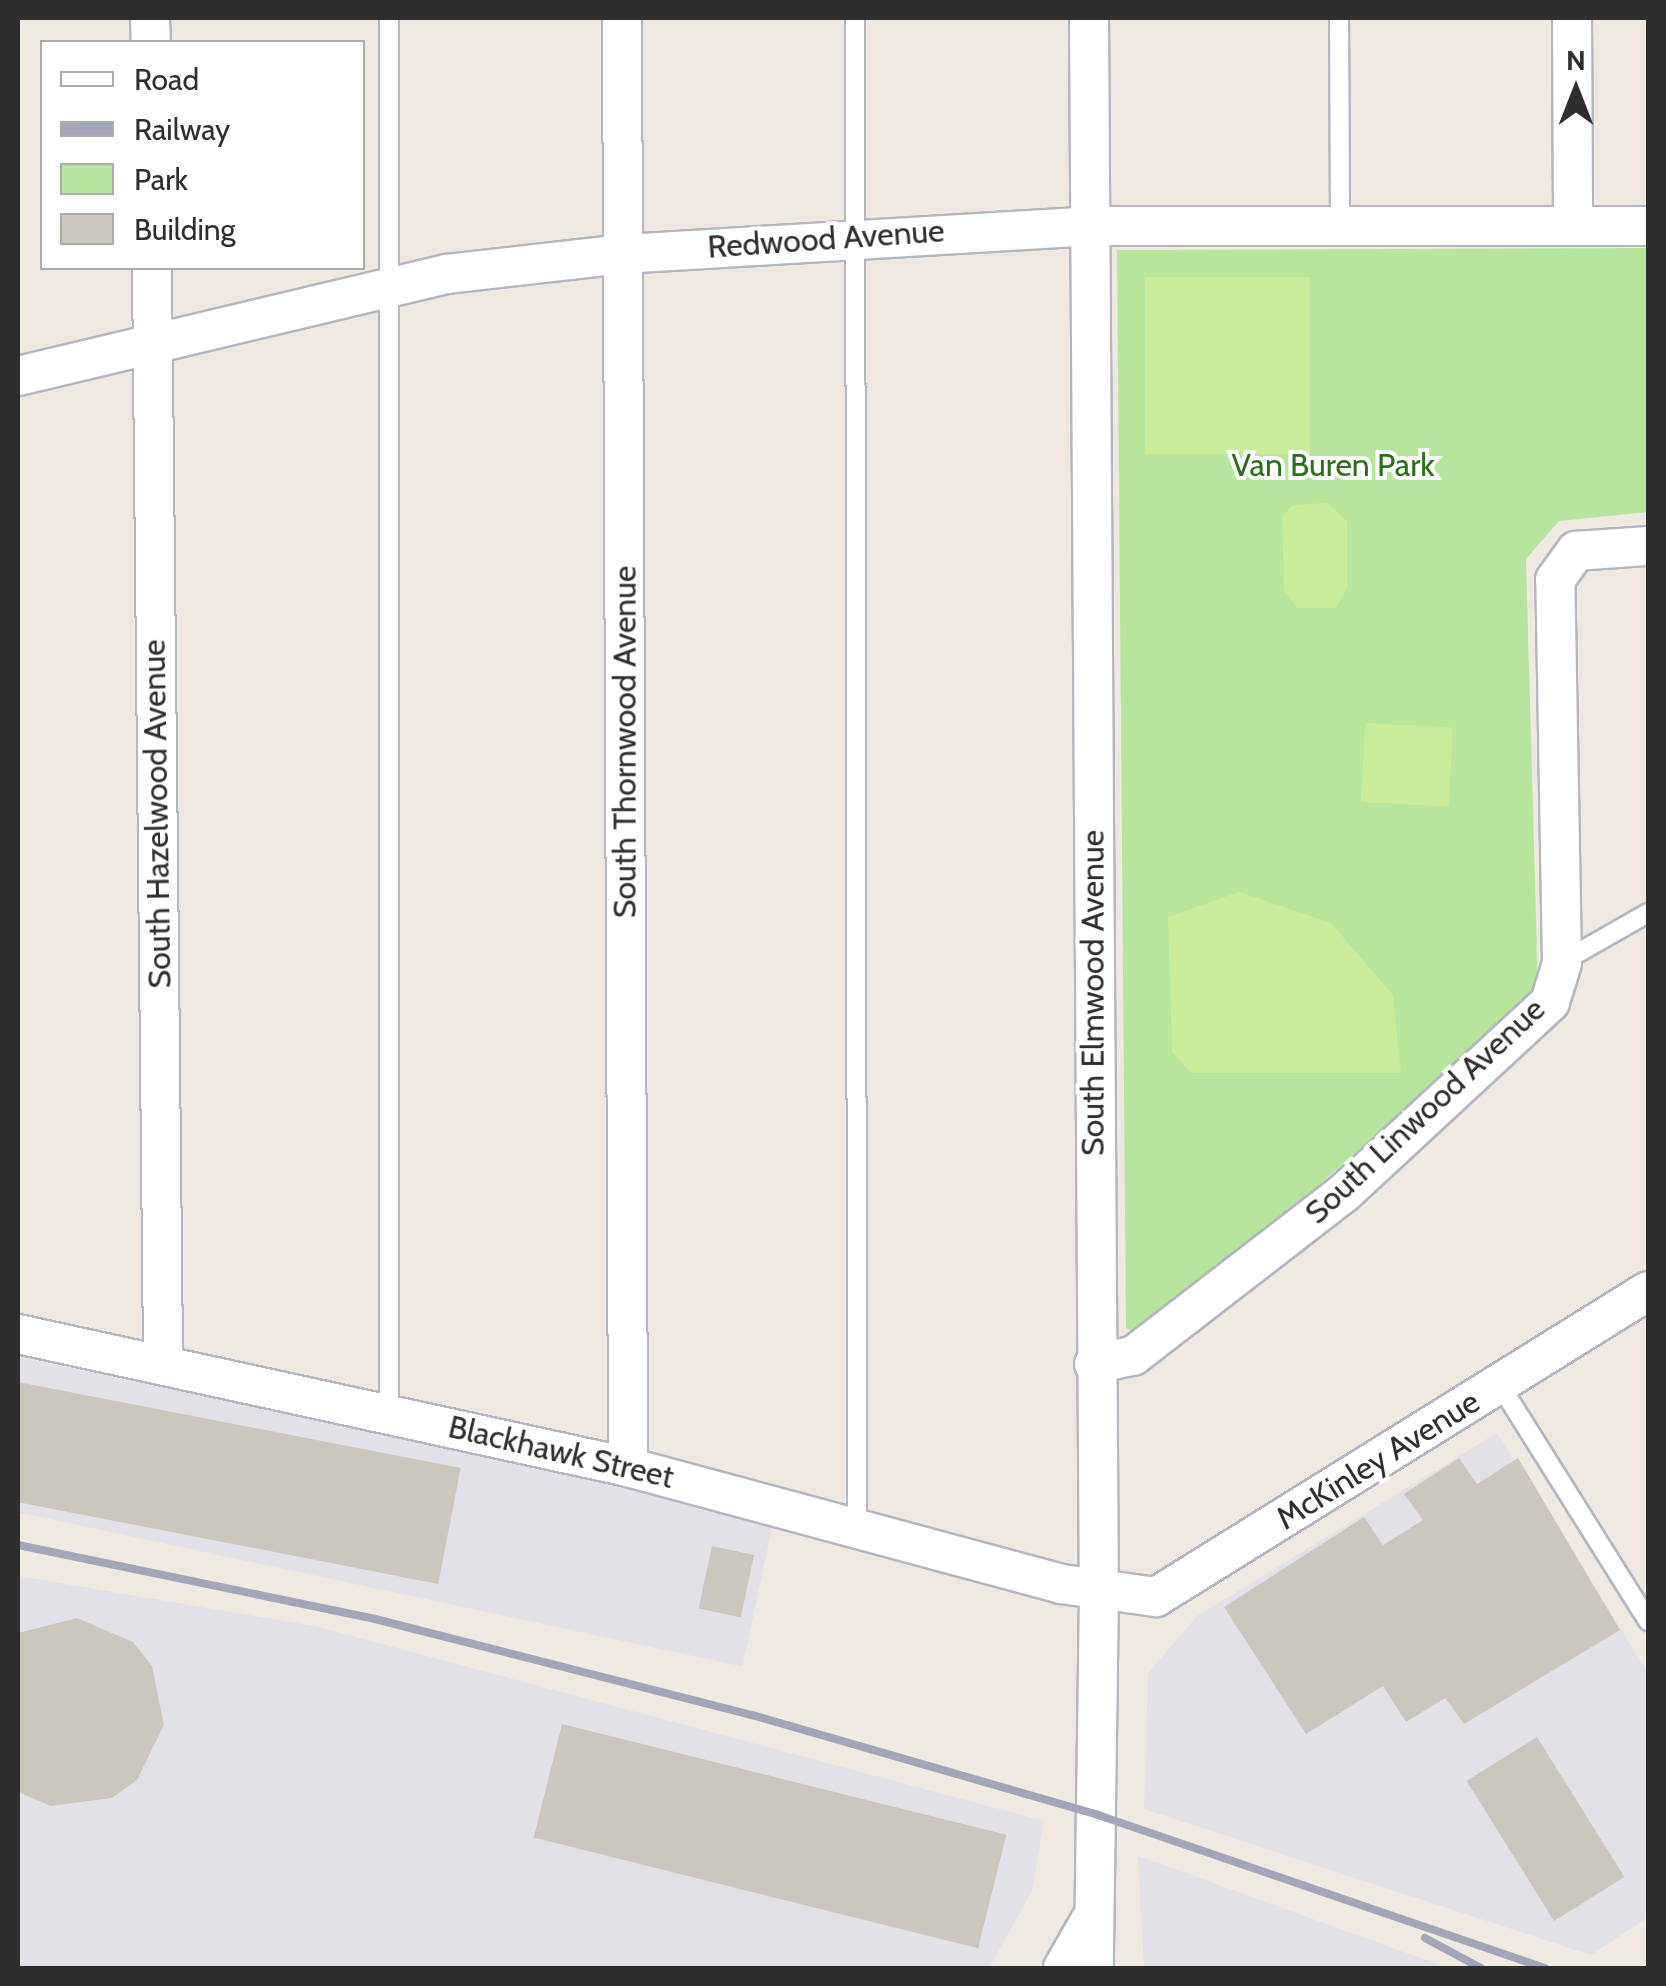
<!DOCTYPE html>
<style>
body{margin:0}
#map{position:relative;width:1666px;height:1986px;overflow:hidden;background:#efe9e1;font-family:Cabin,sans-serif}
div>[style]{position:absolute}
.industrial>*{inset:0;background:#e3e1e8;transform-origin:0 0}
.green>*{inset:0;background:#b6e59e}
.pitch>*{inset:0;background:#c9ec9a;transform-origin:0 0}
.building>*{inset:0;background:#cbc7bf;transform-origin:0 0}
.roads{filter:drop-shadow(2px 0 #b4b7c1) drop-shadow(-2px 0 #b4b7c1) drop-shadow(0 2px #b4b7c1) drop-shadow(0 -2px #b4b7c1)}
.lane>*{height:18px;margin:-9px;padding:0 9px;transform-origin:9px;border-radius:9px;background:#fff}
.street>*{height:38px;margin:-19px;padding:0 19px;transform-origin:19px;border-radius:19px;background:#fff}
.rail>*{height:8px;margin:-4px;padding:0 4px;transform-origin:4px;border-radius:4px;background:#a3a6b8}
span{translate:-50% -50%;white-space:nowrap;text-align:center;line-height:1.15;-webkit-text-stroke:8px #fff;paint-order:stroke}
.street-label{font-size:32px;color:#2e2e2e}
.park-label{font-size:32px;color:#2c6e1b}
.frame{position:absolute;inset:0;border:20px solid #2e2e2e;pointer-events:none}
.legend{position:absolute;left:40px;top:40px;width:325px;height:230px;box-sizing:border-box;background:#fff;border:2px solid #ababab;margin:0;padding:12px 18px;list-style:none;font-size:30px;color:#2e2e2e}
.legend li{display:flex;align-items:center;gap:20px;height:50px}
.legend b{width:50px;border:2px solid #ababab}
.north{position:absolute;left:1526px;top:40px;width:100px;height:100px;-webkit-text-stroke:8px #fff;paint-order:stroke;rotate:0deg;font-size:28px;font-weight:700;line-height:40px;text-align:center;color:#2e2e2e}
.north::after{content:'';display:block;margin:auto;width:35px;height:45px;background:#2e2e2e;clip-path:polygon(50% 0,100% 100%,50% 72%,0 100%)}
</style>
<div id="map">
<div class="industrial">
<div style="left:18px;top:1357px;width:773px;height:152px;rotate:12deg"></div>
<div style="clip-path:polygon(1497px 1433px,1648px 1672px,1648px 1917px,1591px 1955px,1144px 1809px,1148px 1673px,1197px 1616px)"></div>
<div style="clip-path:polygon(18px 1576px,315px 1626px,1044px 1821px,1032px 1891px,989px 1968px,18px 1968px)"></div>
<div style="clip-path:polygon(1138px 1856px,1139px 1856px,1448px 1968px,1144px 1968px)"></div>
</div>
<div class="green">
<div style="clip-path:polygon(1648px 248px,1648px 512px,1559px 521px,1526px 559px,1538px 991px,1150px 1334px,1126px 1329px,1117px 250px)"></div>
</div>
<div class="pitch">
<div style="left:1145px;top:277px;width:165px;height:177px"></div>
<div style="clip-path:polygon(1327px 503px,1347px 521px,1347px 588px,1336px 608px,1297px 608px,1284px 590px,1282px 517px,1293px 505px)"></div>
<div style="left:1365px;top:723px;width:88px;height:79px;rotate:3deg"></div>
<div style="clip-path:polygon(1239px 892px,1331px 923px,1393px 995px,1401px 1073px,1192px 1073px,1172px 1052px,1168px 917px)"></div>
</div>
<div class="building">
<div style="left:18px;top:1382px;width:451px;height:118px;rotate:11deg"></div>
<div style="clip-path:polygon(1459px 1458px,1477px 1484px,1518px 1458px,1620px 1630px,1464px 1724px,1445px 1698px,1406px 1722px,1383px 1686px,1306px 1734px,1224px 1607px,1364px 1517px,1383px 1545px,1423px 1520px,1404px 1494px)"></div>
<div style="left:712px;top:1546px;width:43px;height:64px;rotate:12deg"></div>
<div style="clip-path:polygon(77px 1618px,133px 1642px,152px 1666px,164px 1725px,137px 1780px,112px 1798px,51px 1806px,18px 1792px,18px 1633px)"></div>
<div style="left:562px;top:1724px;width:458px;height:117px;rotate:14deg"></div>
<div style="left:1537px;top:1737px;width:165px;height:83px;rotate:58deg"></div>
</div>
<div class="roads">
<div class="lane">
<div style="left:389px;top:18px;width:1393px;rotate:90deg"></div>
<div style="left:855px;top:18px;width:1507px;rotate:89.92deg"></div>
<div style="left:1339px;top:18px;width:209px;rotate:89.7deg"></div>
<div style="left:1562px;top:962px;width:99px;rotate:-29.7deg"></div>
<div style="left:1500px;top:1385px;width:279px;rotate:57.9deg"></div>
</div>
<div class="street">
<div style="left:150px;top:18px;width:24px;rotate:88deg"></div>
<div style="left:622px;top:18px;width:1449px;rotate:89.76deg"></div>
<div style="left:1089px;top:18px;width:1574px;rotate:89.64deg"></div>
<div style="left:1099px;top:1592px;width:376px;rotate:90.8deg"></div>
<div style="left:1572px;top:18px;width:208px;rotate:89.7deg"></div>
<div style="left:152px;top:268px;width:1093px;rotate:89.42deg"></div>
<div style="left:18px;top:376px;width:441px;rotate:-13.4deg"></div>
<div style="left:447px;top:274px;width:177px;rotate:-6.5deg"></div>
<div style="left:623px;top:254px;width:468px;rotate:-3.4deg"></div>
<div style="left:1090px;top:226px;width:558px"></div>
<div style="left:18px;top:1334px;width:624px;rotate:12.3deg"></div>
<div style="left:628px;top:1467px;width:449px;rotate:15.1deg"></div>
<div style="left:1061px;top:1584px;width:96px;rotate:7.8deg"></div>
<div style="left:1156px;top:1597px;width:579px;rotate:-31.88deg"></div>
<div style="left:1094px;top:1364px;width:40px;rotate:-12deg"></div>
<div style="left:1133px;top:1356px;width:267px;rotate:-37.7deg"></div>
<div style="left:1344px;top:1193px;width:281px;rotate:-42.8deg"></div>
<div style="left:1550px;top:1002px;width:41px;rotate:-72.9deg"></div>
<div style="left:1562px;top:963px;width:383px;rotate:-91deg"></div>
<div style="left:1555px;top:580px;width:36px;rotate:-54deg"></div>
<div style="left:1576px;top:551px;width:72px;rotate:-4deg"></div>
<div style="left:1063px;top:1968px;width:56px;rotate:-60.3deg"></div>
</div>
</div>
<div class="rail">
<div style="left:18px;top:1545px;width:365px;rotate:11.7deg"></div>
<div style="left:375px;top:1619px;width:389px;rotate:14.3deg"></div>
<div style="left:752px;top:1715px;width:360px;rotate:16.1deg"></div>
<div style="left:1098px;top:1815px;width:473px;rotate:18.9deg"></div>
<div style="left:1425px;top:1938px;width:64px;rotate:28.2deg"></div>
</div>
<div class="street-label">
<span style="left:826px;top:239px;rotate:-4deg">Redwood Avenue</span>
<span style="left:625px;top:742px;rotate:-90deg">South Thornwood Avenue</span>
<span style="left:157px;top:814px;rotate:-91deg">South Hazelwood Avenue</span>
<span style="left:1093px;top:993px;rotate:-90deg">South Elmwood Avenue</span>
<span style="left:1425px;top:1111px;rotate:-43deg">South Linwood Avenue</span>
<span style="left:561px;top:1452px;rotate:13deg">Blackhawk Street</span>
<span style="left:1378px;top:1460px;rotate:-32deg">McKinley Avenue</span>
</div>
<div class="park-label">
<span style="left:1333px;top:465px">Van Buren Park</span>
</div>
<div class="frame"></div>
<ul class="legend">
<li><b style="height:12px;background:#fff"></b>Road</li>
<li><b style="height:12px;background:#a3a6b8"></b>Railway</li>
<li><b style="height:28px;background:#b6e59e"></b>Park</li>
<li><b style="height:28px;background:#cbc7bf"></b>Building</li>
</ul>
<div class="north">N</div>
</div>
